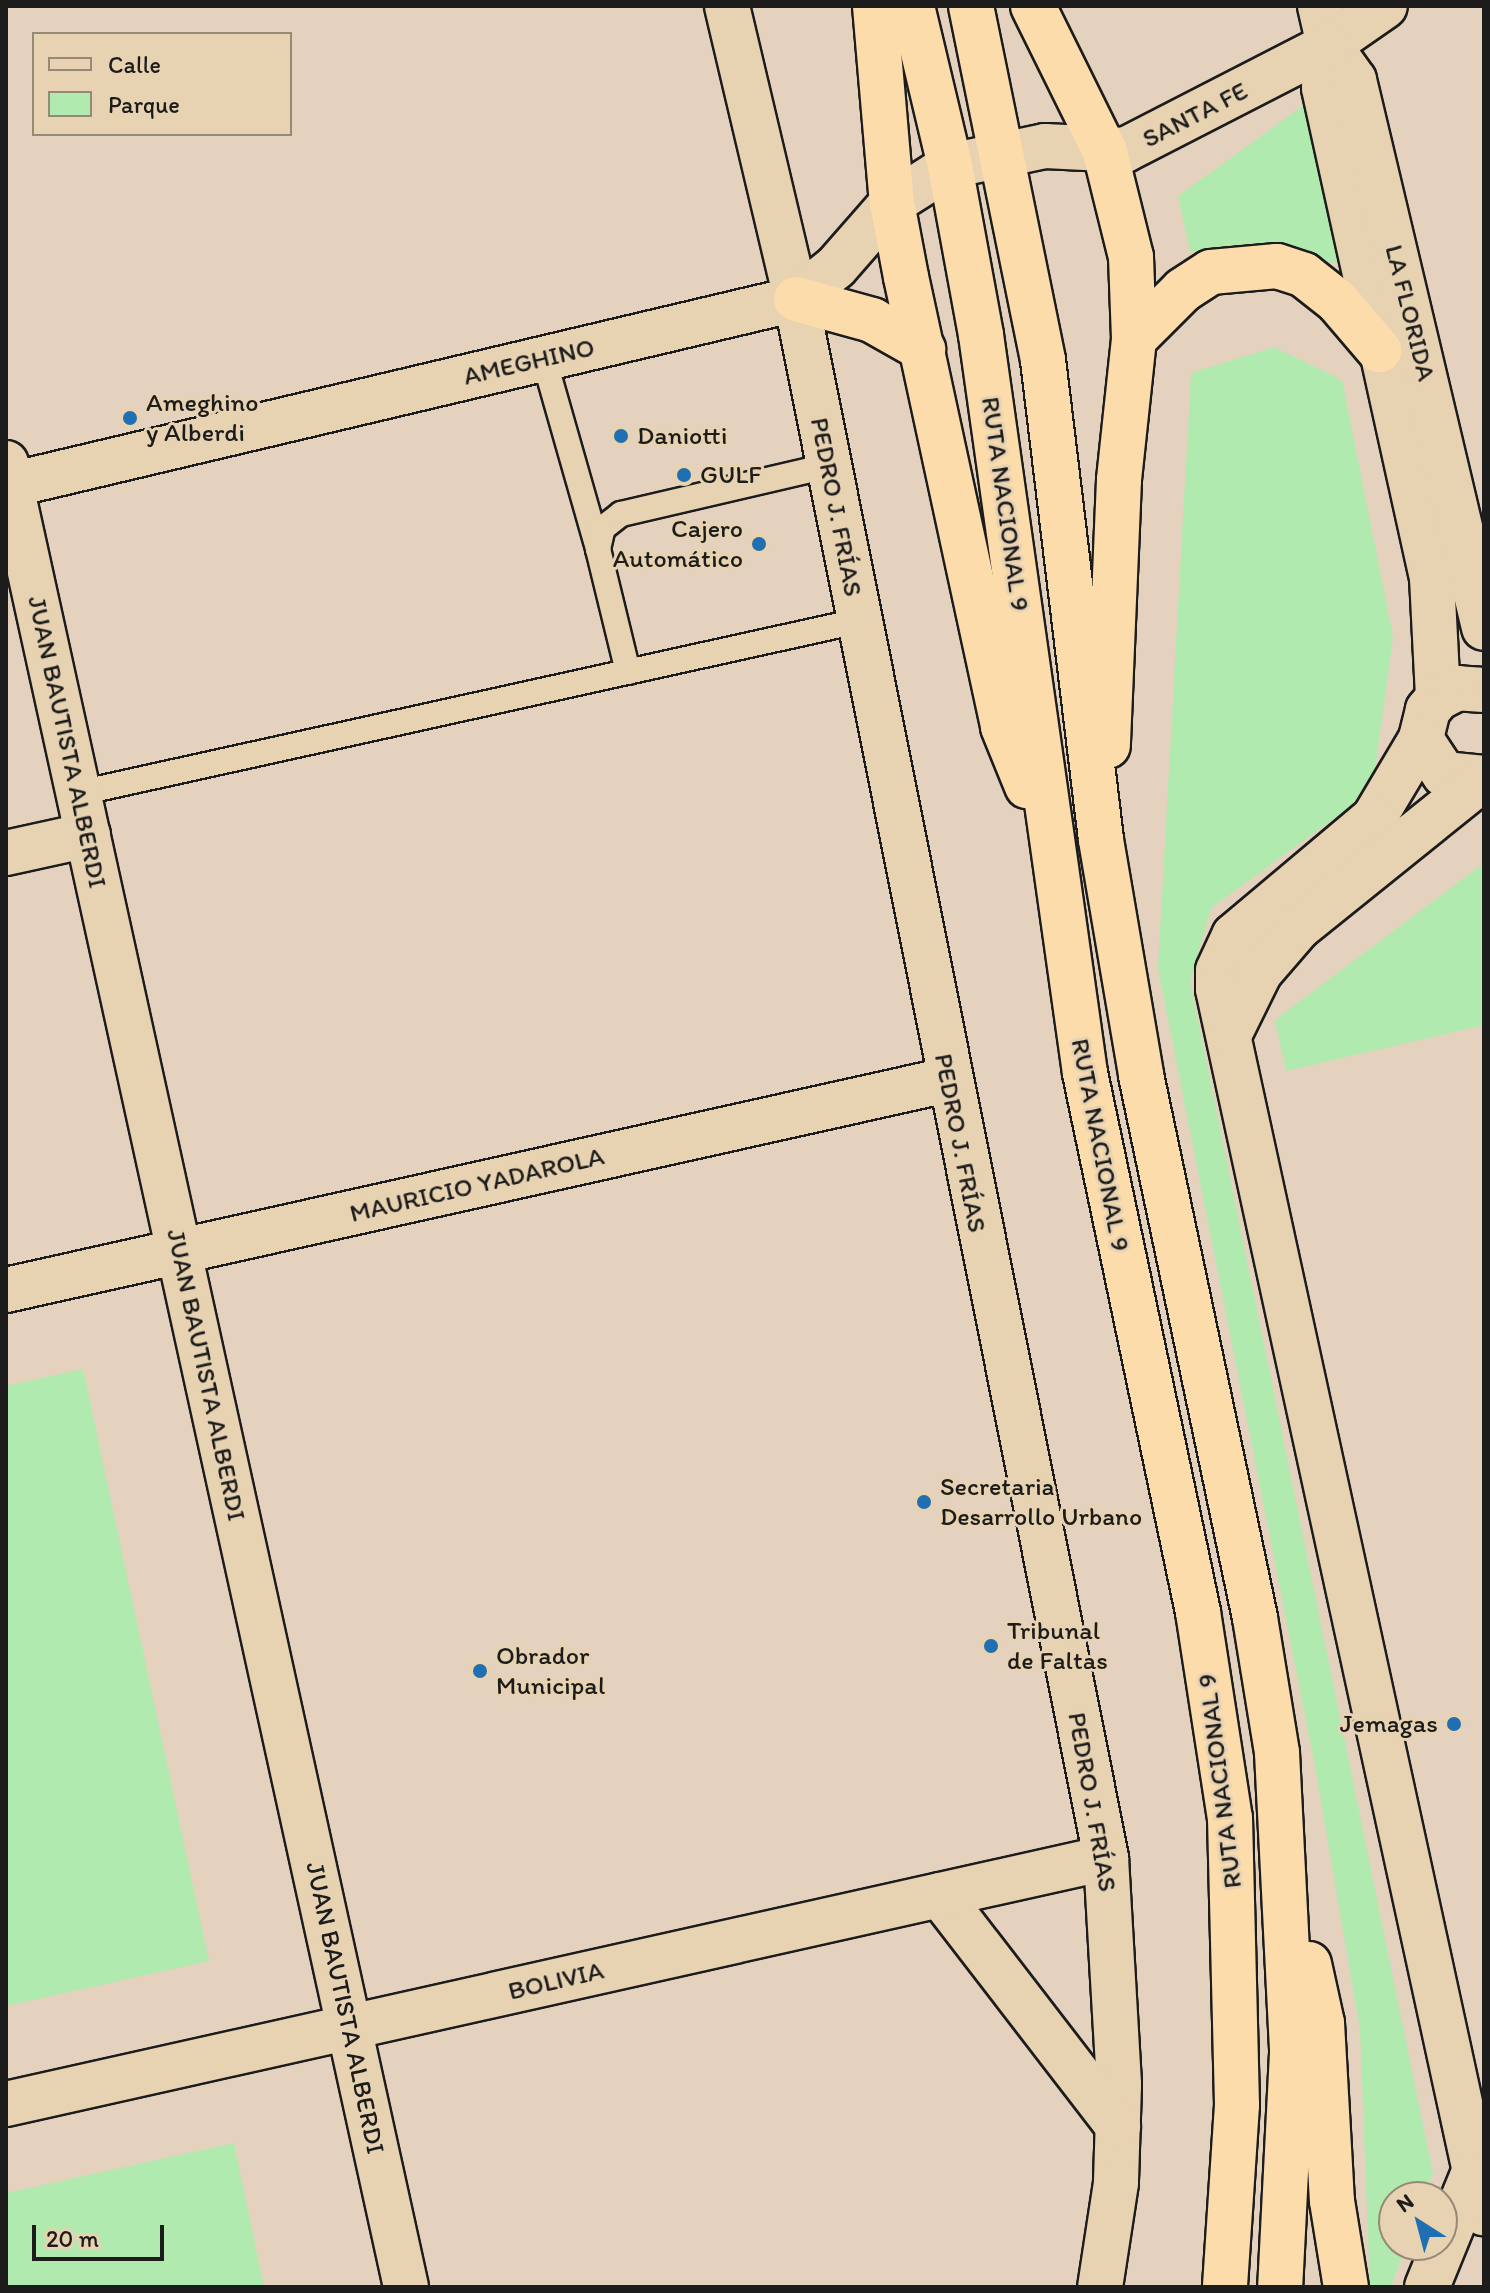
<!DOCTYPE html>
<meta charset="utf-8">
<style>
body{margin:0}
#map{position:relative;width:1490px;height:2293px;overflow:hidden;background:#e4d2bf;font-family:Itim,sans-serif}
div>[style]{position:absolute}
.green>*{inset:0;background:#b0eaae}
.roads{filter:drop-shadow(2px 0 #1c1c1c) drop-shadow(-2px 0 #1c1c1c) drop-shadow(0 2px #1c1c1c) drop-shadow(0 -2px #1c1c1c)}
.service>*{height:24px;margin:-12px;padding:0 12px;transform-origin:12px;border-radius:12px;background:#e7d2b1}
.minor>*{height:44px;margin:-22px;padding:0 22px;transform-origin:22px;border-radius:22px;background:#e7d2b1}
.tertiary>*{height:44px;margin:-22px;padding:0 22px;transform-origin:22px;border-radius:22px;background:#e7d2b1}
.trunk>*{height:44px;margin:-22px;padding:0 22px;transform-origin:22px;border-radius:22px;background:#fddcac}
.dots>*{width:22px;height:22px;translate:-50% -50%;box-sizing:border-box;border:4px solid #e7d2b1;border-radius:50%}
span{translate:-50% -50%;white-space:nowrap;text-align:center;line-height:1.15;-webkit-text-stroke:6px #e7d2b1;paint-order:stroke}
.street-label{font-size:26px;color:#1c1c1c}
.poi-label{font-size:26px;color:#1c1c1c}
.left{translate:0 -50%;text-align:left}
.right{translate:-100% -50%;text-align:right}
.frame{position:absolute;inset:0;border:8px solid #1c1c1c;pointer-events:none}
.legend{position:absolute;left:32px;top:32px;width:260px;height:104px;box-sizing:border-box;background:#e7d2b1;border:2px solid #968975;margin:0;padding:10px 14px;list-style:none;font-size:24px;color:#1c1c1c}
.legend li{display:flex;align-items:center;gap:16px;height:40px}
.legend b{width:40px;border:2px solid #968975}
.north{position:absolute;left:1378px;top:2181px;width:80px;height:80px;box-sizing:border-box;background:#e7d2b1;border:2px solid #968975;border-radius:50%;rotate:324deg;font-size:22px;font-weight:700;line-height:32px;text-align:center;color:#1c1c1c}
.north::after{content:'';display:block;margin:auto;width:28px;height:36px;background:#1f6fb2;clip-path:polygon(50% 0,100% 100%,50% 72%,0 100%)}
.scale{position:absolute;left:32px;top:2225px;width:132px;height:36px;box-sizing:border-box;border:4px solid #1c1c1c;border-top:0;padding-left:10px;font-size:24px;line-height:28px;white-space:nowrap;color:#1c1c1c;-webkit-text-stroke:6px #e7d2b1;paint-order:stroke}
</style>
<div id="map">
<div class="green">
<div style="clip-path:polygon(1311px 100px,1353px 264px,1190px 251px,1178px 196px)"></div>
<div style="clip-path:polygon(1274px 347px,1342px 380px,1393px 637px,1372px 791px,1211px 908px,1190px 981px,1433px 2174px,1424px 2197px,1394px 2197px,1394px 2245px,1406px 2245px,1391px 2287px,1370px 2287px,1360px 2030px,1314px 1761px,1158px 968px,1191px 373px)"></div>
<div style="clip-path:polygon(1484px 863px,1484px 1025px,1286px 1071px,1275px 1020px)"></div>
<div style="clip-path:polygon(83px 1369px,209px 1961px,6px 2006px,6px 1386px)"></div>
<div style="clip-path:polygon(234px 2143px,264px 2287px,6px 2287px,6px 2193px)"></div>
</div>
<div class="roads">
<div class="service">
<div style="left:544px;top:359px;width:198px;rotate:74.1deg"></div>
<div style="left:628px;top:672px;width:127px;rotate:-103.7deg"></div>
<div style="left:598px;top:549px;width:22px;rotate:-77deg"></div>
<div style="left:603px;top:528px;width:23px;rotate:-38deg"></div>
<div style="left:621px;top:514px;width:212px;rotate:-13.1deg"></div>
<div style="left:79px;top:793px;width:798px;rotate:-12.45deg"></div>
</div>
<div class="minor">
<div style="left:727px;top:6px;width:301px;rotate:76.7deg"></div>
<div style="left:796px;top:299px;width:1590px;rotate:78.75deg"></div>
<div style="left:1106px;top:1858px;width:227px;rotate:86.7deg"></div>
<div style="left:1119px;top:2085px;width:98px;rotate:91.8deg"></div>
<div style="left:1116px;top:2183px;width:105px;rotate:98.7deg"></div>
<div style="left:1320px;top:6px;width:40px;rotate:77deg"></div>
<div style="left:1329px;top:45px;width:68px;rotate:-34.9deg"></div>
<div style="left:6px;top:463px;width:1867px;rotate:77.63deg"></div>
<div style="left:6px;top:853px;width:84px;rotate:-12.4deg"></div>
<div style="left:6px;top:1290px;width:964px;rotate:-12.58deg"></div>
<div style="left:940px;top:1895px;width:292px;rotate:52.4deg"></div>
<div style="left:6px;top:2104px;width:1127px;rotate:-12.61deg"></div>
</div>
<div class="tertiary">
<div style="left:1329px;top:45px;width:43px;rotate:96.6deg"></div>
<div style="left:1324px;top:88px;width:502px;rotate:77.57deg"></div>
<div style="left:1432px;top:578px;width:120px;rotate:87.1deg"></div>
<div style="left:1329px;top:45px;width:43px;rotate:54.5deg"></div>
<div style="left:1354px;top:80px;width:563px;rotate:76.65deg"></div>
<div style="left:6px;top:486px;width:812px;rotate:-13.32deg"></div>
<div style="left:796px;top:299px;width:51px;rotate:-38.7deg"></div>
<div style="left:836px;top:267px;width:85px;rotate:-48.8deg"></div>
<div style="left:892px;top:203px;width:69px;rotate:-32.5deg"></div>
<div style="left:950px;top:166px;width:97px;rotate:-11.9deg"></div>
<div style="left:1045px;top:146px;width:80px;rotate:2.9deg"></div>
<div style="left:1125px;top:150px;width:229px;rotate:-27.2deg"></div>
<div style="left:1484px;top:690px;width:26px;rotate:-176deg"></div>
<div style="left:1458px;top:688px;width:22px;rotate:153deg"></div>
<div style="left:1438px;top:698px;width:16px;rotate:130deg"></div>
<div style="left:1428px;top:710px;width:30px;rotate:104deg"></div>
<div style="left:1421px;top:739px;width:42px;rotate:56.7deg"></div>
<div style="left:1444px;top:774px;width:40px;rotate:5.7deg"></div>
<div style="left:1421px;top:739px;width:92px;rotate:120.7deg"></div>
<div style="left:1374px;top:818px;width:183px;rotate:139.9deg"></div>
<div style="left:1234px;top:936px;width:38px;rotate:115deg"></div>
<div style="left:1218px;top:971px;width:18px;rotate:90deg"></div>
<div style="left:1218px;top:989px;width:1253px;rotate:77.74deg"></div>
<div style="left:1230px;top:1033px;width:68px;rotate:-63.8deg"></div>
<div style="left:1260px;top:972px;width:60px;rotate:-49.1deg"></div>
<div style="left:1299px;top:927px;width:238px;rotate:-38.8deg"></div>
<div style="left:1427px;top:2287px;width:122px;rotate:-67.8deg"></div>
</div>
<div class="trunk">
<div style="left:875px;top:6px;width:198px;rotate:85.1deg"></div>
<div style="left:892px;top:203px;width:75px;rotate:79.3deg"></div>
<div style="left:906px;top:277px;width:460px;rotate:77.8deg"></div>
<div style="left:1003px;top:727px;width:64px;rotate:67.9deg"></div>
<div style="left:912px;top:6px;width:164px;rotate:76.6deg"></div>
<div style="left:950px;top:166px;width:172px;rotate:79.6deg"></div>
<div style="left:981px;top:335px;width:745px;rotate:81.98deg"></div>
<div style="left:1085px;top:1073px;width:551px;rotate:78.16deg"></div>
<div style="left:1198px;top:1612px;width:208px;rotate:81.2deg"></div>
<div style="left:1230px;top:1818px;width:287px;rotate:88.6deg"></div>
<div style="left:1237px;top:2105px;width:182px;rotate:93.8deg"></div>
<div style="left:971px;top:6px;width:361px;rotate:78.5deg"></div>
<div style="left:1043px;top:360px;width:483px;rotate:83.1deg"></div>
<div style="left:1101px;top:840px;width:238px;rotate:80.3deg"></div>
<div style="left:1141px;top:1075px;width:555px;rotate:78.14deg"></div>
<div style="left:1255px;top:1618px;width:137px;rotate:80.7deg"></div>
<div style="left:1277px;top:1753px;width:300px;rotate:87.1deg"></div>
<div style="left:1292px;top:2053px;width:234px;rotate:92.9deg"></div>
<div style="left:1033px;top:6px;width:163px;rotate:63.7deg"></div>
<div style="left:1105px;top:152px;width:108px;rotate:76.1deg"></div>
<div style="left:1131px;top:257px;width:82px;rotate:87.9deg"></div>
<div style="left:1134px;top:339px;width:142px;rotate:96.1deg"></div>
<div style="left:1119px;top:480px;width:266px;rotate:92.4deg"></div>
<div style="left:796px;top:299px;width:79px;rotate:15.4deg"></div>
<div style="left:872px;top:320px;width:59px;rotate:29.6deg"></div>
<div style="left:1134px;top:339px;width:69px;rotate:-45deg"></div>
<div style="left:1183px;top:290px;width:33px;rotate:-33deg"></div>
<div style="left:1211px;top:272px;width:66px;rotate:-5.2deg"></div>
<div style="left:1277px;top:266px;width:28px;rotate:18deg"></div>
<div style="left:1304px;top:275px;width:42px;rotate:38.2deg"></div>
<div style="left:1337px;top:301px;width:65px;rotate:49.4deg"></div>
<div style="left:1309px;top:1964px;width:60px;rotate:77.6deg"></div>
<div style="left:1322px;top:2023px;width:178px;rotate:86.8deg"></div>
<div style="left:1332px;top:2201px;width:87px;rotate:80.8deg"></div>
</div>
</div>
<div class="dots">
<div style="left:130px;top:418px;background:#1f6fb2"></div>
<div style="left:621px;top:436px;background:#1f6fb2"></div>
<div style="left:684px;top:475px;background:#1f6fb2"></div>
<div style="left:759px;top:544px;background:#1f6fb2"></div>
<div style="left:924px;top:1502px;background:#1f6fb2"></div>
<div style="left:991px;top:1646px;background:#1f6fb2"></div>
<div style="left:480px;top:1671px;background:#1f6fb2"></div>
<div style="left:1454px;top:1724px;background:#1f6fb2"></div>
</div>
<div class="street-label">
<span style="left:1195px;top:115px;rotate:-27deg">SANTA FE</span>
<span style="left:1410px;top:313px;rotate:76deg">LA FLORIDA</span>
<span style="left:529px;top:362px;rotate:-13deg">AMEGHINO</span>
<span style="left:1005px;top:504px;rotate:82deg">RUTA NACIONAL 9</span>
<span style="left:836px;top:507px;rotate:79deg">PEDRO J. FRÍAS</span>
<span style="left:67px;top:742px;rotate:78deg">JUAN BAUTISTA ALBERDI</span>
<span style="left:960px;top:1143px;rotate:79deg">PEDRO J. FRÍAS</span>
<span style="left:1100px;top:1145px;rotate:79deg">RUTA NACIONAL 9</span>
<span style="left:477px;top:1185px;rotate:-13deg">MAURICIO YADAROLA</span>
<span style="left:206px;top:1375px;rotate:78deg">JUAN BAUTISTA ALBERDI</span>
<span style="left:1220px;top:1781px;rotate:-97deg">RUTA NACIONAL 9</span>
<span style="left:1092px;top:1802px;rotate:80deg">PEDRO J. FRÍAS</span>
<span style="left:556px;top:1981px;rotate:-13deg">BOLIVIA</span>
<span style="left:345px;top:2008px;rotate:78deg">JUAN BAUTISTA ALBERDI</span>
</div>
<div class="poi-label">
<span class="left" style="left:146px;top:418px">Ameghino<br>y Alberdi</span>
<span class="left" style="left:637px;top:436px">Daniotti</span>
<span class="left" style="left:700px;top:475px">GULF</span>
<span class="right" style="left:743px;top:544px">Cajero<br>Automático</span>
<span class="left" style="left:940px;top:1502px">Secretaria<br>Desarrollo Urbano</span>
<span class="left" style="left:1007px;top:1646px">Tribunal<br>de Faltas</span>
<span class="left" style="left:496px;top:1671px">Obrador<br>Municipal</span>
<span class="right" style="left:1438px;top:1724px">Jemagas</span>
</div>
<div class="frame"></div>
<ul class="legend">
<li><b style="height:10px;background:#e7d2b1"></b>Calle</li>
<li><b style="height:22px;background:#b0eaae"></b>Parque</li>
</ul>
<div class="north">N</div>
<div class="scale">20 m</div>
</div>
